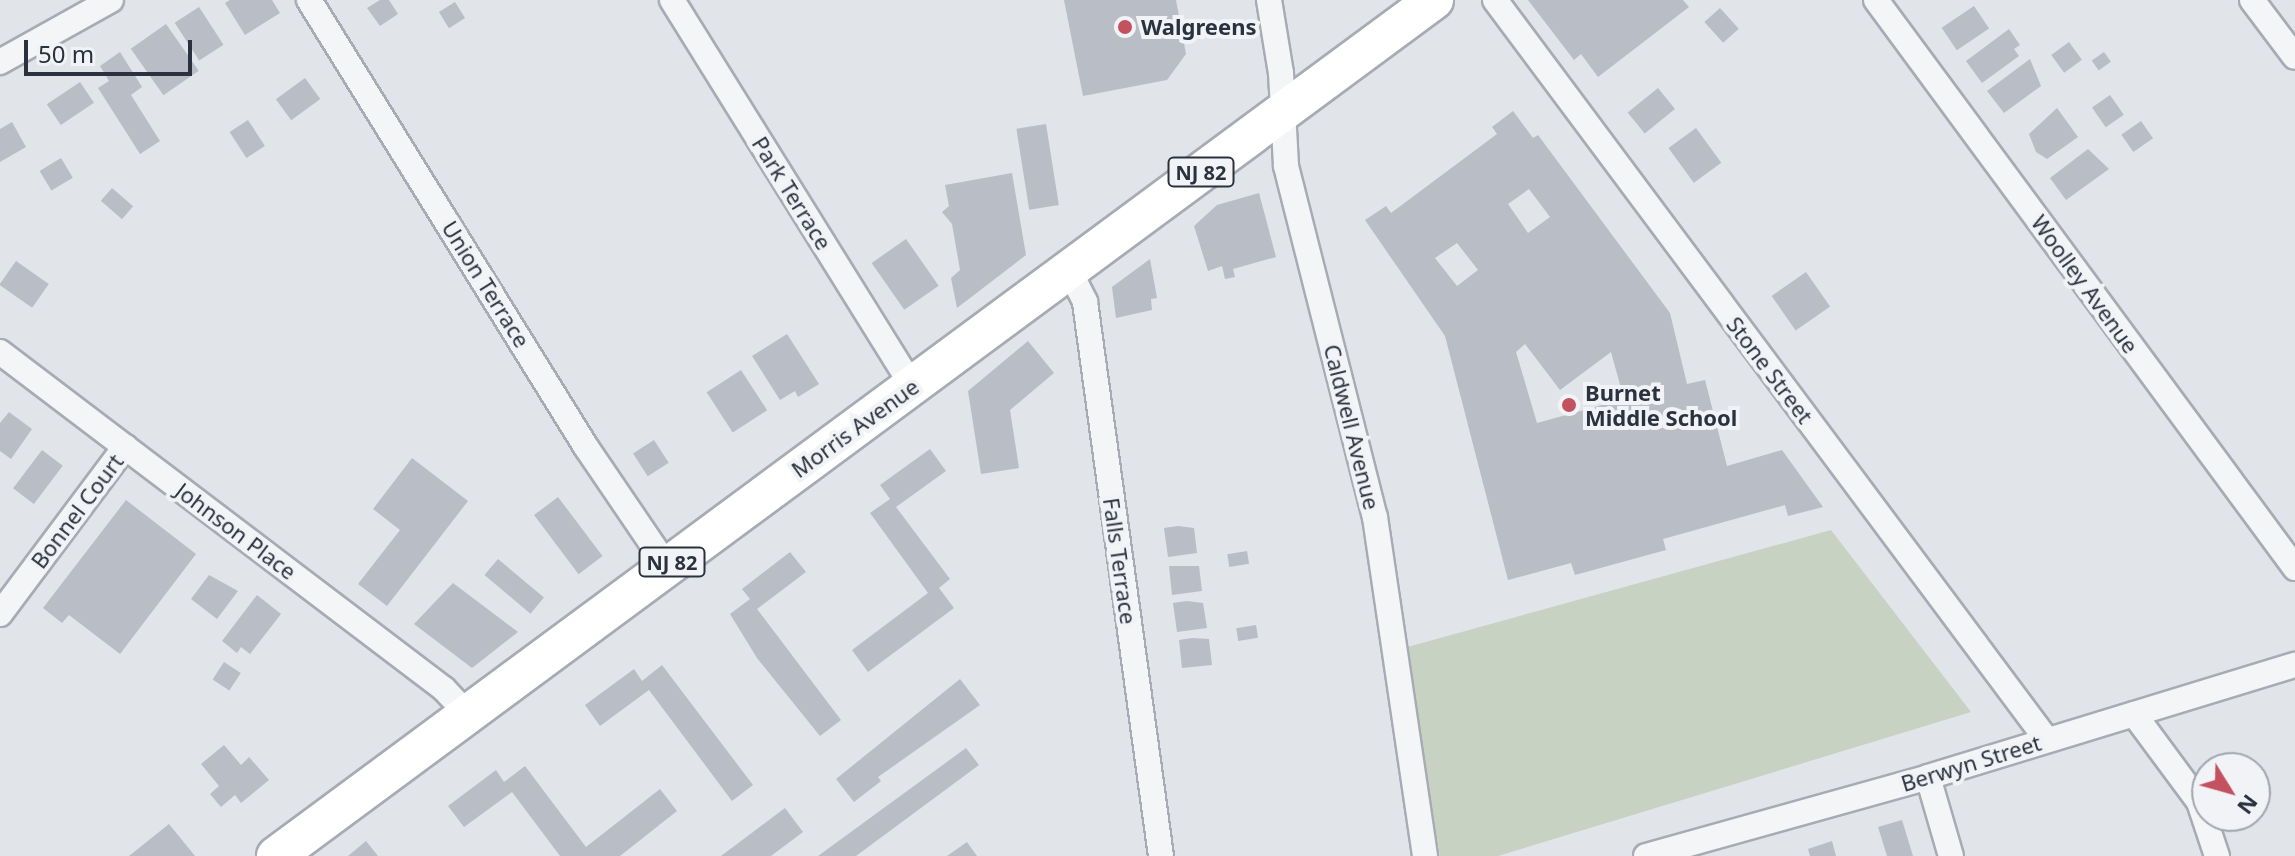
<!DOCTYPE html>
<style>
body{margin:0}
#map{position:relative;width:2295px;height:856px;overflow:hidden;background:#e1e4e9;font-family:"Noto Sans",sans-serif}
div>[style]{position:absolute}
.green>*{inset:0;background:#c7d2c3}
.building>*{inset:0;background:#b9bdc5;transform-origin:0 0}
.roads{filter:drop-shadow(2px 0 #a7abb3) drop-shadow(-2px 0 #a7abb3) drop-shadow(0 2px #a7abb3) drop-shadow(0 -2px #a7abb3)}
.street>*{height:24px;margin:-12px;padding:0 12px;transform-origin:12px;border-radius:12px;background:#f4f5f7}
.primary>*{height:38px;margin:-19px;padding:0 19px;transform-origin:19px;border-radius:19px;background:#fff}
.dots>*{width:22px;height:22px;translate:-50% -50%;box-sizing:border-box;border:4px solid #f1f3f6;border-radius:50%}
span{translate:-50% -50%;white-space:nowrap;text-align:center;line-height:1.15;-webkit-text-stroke:8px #f1f3f6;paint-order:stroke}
.shield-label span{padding:2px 6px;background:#f1f3f6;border:2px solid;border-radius:6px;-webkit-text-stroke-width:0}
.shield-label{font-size:20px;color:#2b323f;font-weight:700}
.poi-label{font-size:22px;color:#2b323f;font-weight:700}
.left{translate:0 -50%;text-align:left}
.street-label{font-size:22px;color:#2b323f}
.north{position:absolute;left:2191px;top:752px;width:80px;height:80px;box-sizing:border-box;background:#f1f3f6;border:2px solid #a2a6ad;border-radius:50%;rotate:127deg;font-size:22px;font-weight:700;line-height:32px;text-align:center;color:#2b323f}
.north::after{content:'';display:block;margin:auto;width:28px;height:36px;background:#c4515f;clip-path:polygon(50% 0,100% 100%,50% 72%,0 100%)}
.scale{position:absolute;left:24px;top:40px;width:168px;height:36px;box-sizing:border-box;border:4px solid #2b323f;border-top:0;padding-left:10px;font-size:24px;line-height:28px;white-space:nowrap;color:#2b323f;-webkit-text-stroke:6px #f1f3f6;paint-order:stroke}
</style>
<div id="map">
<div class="green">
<div style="clip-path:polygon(1831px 530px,1971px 712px,1498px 856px,1440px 856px,1404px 648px)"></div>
</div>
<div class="building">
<div style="clip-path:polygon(230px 0,272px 0,280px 13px,245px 35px,225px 3px)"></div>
<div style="clip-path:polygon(380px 0,389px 0,398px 14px,380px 26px,367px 8px)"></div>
<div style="clip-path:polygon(1064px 0,1176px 0,1186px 54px,1167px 80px,1083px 96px)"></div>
<div style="clip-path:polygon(1528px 0,1683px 0,1689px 7px,1598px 77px,1581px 54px,1574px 60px)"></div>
<div style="left:455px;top:2px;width:19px;height:19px;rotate:58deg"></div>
<div style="left:1974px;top:6px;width:27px;height:39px;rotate:56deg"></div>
<div style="left:199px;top:7px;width:45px;height:29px;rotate:57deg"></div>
<div style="left:1720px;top:8px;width:28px;height:21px;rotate:48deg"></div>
<div style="left:166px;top:24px;width:57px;height:43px;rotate:55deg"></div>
<div style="clip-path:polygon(2009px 29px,2020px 45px,2014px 49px,2019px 56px,1982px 83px,1966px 61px)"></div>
<div style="left:2069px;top:42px;width:22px;height:22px;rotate:54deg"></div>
<div style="clip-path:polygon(120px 52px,142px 87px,131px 95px,160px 141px,140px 154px,98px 88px,109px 81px,100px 66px)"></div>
<div style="left:2104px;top:52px;width:12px;height:15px;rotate:55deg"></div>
<div style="clip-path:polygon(2030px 59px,2041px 86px,2004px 113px,1987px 91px)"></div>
<div style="left:305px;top:78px;width:26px;height:36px;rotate:54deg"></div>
<div style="left:80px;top:82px;width:25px;height:40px;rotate:56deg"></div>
<div style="left:1658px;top:88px;width:27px;height:39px;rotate:51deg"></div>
<div style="left:2110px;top:95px;width:24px;height:22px;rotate:55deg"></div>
<div style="clip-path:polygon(2057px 108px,2078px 137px,2047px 159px,2036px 152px,2029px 134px)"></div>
<div style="clip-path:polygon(evenodd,1513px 111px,1533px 138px,1538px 135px,1670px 313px,1687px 384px,1705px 380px,1727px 466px,1782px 450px,1823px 507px,1788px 516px,1785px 505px,1663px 539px,1666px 550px,1575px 575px,1571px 563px,1508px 580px,1445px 336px,1365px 220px,1386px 206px,1391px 213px,1497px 134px,1492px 127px,1513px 111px,1529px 189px,1550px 217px,1528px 233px,1508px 204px,1529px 189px,1513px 111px,1457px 243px,1478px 270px,1457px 286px,1435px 258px,1457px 243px,1513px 111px,1525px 344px,1560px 390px,1611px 352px,1624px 399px,1537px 423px,1516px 352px,1525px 344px)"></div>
<div style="left:248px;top:120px;width:31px;height:22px;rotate:57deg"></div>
<div style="left:2141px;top:121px;width:21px;height:24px;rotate:55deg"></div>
<div style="clip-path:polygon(12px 122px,26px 147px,0 162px,0 129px)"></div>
<div style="left:1046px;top:124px;width:82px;height:30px;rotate:81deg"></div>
<div style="left:1696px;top:128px;width:43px;height:34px;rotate:54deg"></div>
<div style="clip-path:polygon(2088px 149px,2109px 169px,2066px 200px,2050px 178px)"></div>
<div style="left:61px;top:158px;width:23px;height:25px;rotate:59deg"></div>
<div style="clip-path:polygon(1012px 173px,1026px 255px,957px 308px,951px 278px,960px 270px,952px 224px,942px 212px,949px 206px,945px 185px)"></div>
<div style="left:112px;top:188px;width:28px;height:17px;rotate:41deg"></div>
<div style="clip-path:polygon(1259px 193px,1276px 257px,1233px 269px,1235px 277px,1225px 279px,1222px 266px,1208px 271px,1194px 226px,1217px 205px)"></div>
<div style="left:906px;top:239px;width:57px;height:42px;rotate:55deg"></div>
<div style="clip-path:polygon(1150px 259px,1157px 298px,1151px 299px,1152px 310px,1116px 318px,1112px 287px)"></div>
<div style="left:16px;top:261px;width:40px;height:29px;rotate:35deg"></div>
<div style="left:1806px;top:272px;width:42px;height:42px;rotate:55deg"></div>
<div style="clip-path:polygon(787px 334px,819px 384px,798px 397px,795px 391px,780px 400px,752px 356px)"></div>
<div style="clip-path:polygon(1028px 341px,1054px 373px,1010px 410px,1019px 468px,981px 474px,968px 391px)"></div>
<div style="left:741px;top:370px;width:48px;height:41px;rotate:57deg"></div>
<div style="clip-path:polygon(9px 412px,32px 429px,11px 459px,0 451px,0 423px)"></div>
<div style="left:654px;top:440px;width:27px;height:25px;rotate:57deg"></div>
<div style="clip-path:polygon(930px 449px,946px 471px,896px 507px,950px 579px,939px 588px,954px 608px,868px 672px,852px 650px,928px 593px,870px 513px,890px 499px,880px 485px)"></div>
<div style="left:42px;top:450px;width:26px;height:48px;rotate:37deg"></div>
<div style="clip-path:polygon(412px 458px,468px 501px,387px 606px,358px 584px,400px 530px,373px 509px)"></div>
<div style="left:558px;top:497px;width:74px;height:30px;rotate:53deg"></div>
<div style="clip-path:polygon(126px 500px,196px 554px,120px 654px,69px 615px,62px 623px,43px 608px)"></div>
<div style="clip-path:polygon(1178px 526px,1194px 528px,1197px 553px,1168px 557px,1164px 528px)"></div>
<div style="left:1247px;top:551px;width:13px;height:20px;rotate:81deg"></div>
<div style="clip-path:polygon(790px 552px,806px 572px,757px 609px,841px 720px,820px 736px,757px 658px,730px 614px,750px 599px,742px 589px)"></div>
<div style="left:498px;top:559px;width:60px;height:21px;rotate:40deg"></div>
<div style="clip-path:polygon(1169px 566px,1199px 566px,1202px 591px,1172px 595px)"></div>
<div style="clip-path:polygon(209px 575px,238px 591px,217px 619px,191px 599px)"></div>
<div style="clip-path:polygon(453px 583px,518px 632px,472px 668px,414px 624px)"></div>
<div style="clip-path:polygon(257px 595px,281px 614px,250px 654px,241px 647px,237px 653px,222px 641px)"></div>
<div style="clip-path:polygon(1187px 601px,1203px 603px,1207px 628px,1177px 632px,1173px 603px)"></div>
<div style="left:1256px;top:625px;width:13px;height:20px;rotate:81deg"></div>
<div style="clip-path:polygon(1192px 638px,1209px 639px,1212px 665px,1182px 668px,1179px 640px)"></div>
<div style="left:224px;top:662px;width:20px;height:21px;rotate:33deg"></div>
<div style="clip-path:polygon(662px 665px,753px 785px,732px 801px,649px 690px,600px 726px,585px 705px,634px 669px,642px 681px)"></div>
<div style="clip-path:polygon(960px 679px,980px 705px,878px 777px,881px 781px,854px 802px,836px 779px)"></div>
<div style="clip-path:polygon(224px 745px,241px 765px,249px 757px,269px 780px,241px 803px,235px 795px,221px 807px,210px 794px,219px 786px,201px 764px)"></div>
<div style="clip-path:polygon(966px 748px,979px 765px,856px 856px,818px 856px)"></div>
<div style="clip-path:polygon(525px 766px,586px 847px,660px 789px,677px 811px,620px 856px,560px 856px,512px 792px,464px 827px,448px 806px,496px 770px,504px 782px)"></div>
<div style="clip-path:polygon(785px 808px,803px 832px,771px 856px,721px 856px)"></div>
<div style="clip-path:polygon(1902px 820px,1913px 856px,1887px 856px,1878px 827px)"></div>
<div style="clip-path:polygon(169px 824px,195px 856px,129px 856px)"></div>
<div style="clip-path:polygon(366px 841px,378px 856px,348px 856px)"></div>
<div style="clip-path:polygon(1832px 841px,1836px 856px,1810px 856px,1808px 849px)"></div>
<div style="clip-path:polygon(967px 842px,977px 856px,947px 856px)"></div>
</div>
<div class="roads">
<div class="street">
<div style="left:309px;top:0;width:526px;rotate:58.21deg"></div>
<div style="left:586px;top:447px;width:144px;rotate:55.8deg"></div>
<div style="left:672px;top:0;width:455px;rotate:58.1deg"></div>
<div style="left:1269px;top:0;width:74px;rotate:80.7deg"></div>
<div style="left:1281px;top:73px;width:93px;rotate:86.9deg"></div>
<div style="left:1286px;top:166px;width:362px;rotate:75.8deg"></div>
<div style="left:1375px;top:517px;width:343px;rotate:81.6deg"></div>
<div style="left:1495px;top:0;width:923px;rotate:53.28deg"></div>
<div style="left:1876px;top:0;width:706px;rotate:53.58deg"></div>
<div style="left:2252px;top:0;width:71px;rotate:53deg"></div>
<div style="left:0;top:62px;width:127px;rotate:-29.2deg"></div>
<div style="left:1069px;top:270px;width:36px;rotate:63deg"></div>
<div style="left:1085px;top:302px;width:559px;rotate:82.19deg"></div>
<div style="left:0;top:352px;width:557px;rotate:37.2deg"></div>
<div style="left:444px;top:689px;width:35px;rotate:47deg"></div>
<div style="left:0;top:614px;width:209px;rotate:-53.2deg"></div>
<div style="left:2134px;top:714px;width:109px;rotate:53.5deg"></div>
<div style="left:2199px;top:802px;width:57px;rotate:71.6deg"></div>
<div style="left:1928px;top:777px;width:82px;rotate:73.8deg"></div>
<div style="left:1646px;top:856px;width:293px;rotate:-15.6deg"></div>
<div style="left:1928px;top:777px;width:384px;rotate:-17deg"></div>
</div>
<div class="primary">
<div style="left:276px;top:856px;width:1440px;rotate:-36.47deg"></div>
</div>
</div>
<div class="dots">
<div style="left:1125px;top:27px;background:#c4515f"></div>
<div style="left:1569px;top:405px;background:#c4515f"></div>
</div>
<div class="shield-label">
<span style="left:1201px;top:172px">NJ 82</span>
<span style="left:672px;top:562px">NJ 82</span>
</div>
<div class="poi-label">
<span class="left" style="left:1141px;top:27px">Walgreens</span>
<span class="left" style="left:1585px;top:405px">Burnet<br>Middle School</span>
</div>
<div class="street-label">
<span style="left:792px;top:193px;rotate:58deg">Park Terrace</span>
<span style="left:486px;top:284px;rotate:58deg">Union Terrace</span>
<span style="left:2085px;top:284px;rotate:54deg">Woolley Avenue</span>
<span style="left:1770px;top:370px;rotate:53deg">Stone Street</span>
<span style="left:1352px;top:427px;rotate:76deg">Caldwell Avenue</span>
<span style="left:855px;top:428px;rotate:-36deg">Morris Avenue</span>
<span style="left:77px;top:511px;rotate:-53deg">Bonnel Court</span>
<span style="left:236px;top:531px;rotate:37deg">Johnson Place</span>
<span style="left:1120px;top:561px;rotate:82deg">Falls Terrace</span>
<span style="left:1971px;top:763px;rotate:-17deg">Berwyn Street</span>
</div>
<div class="north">N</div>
<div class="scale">50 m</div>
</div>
